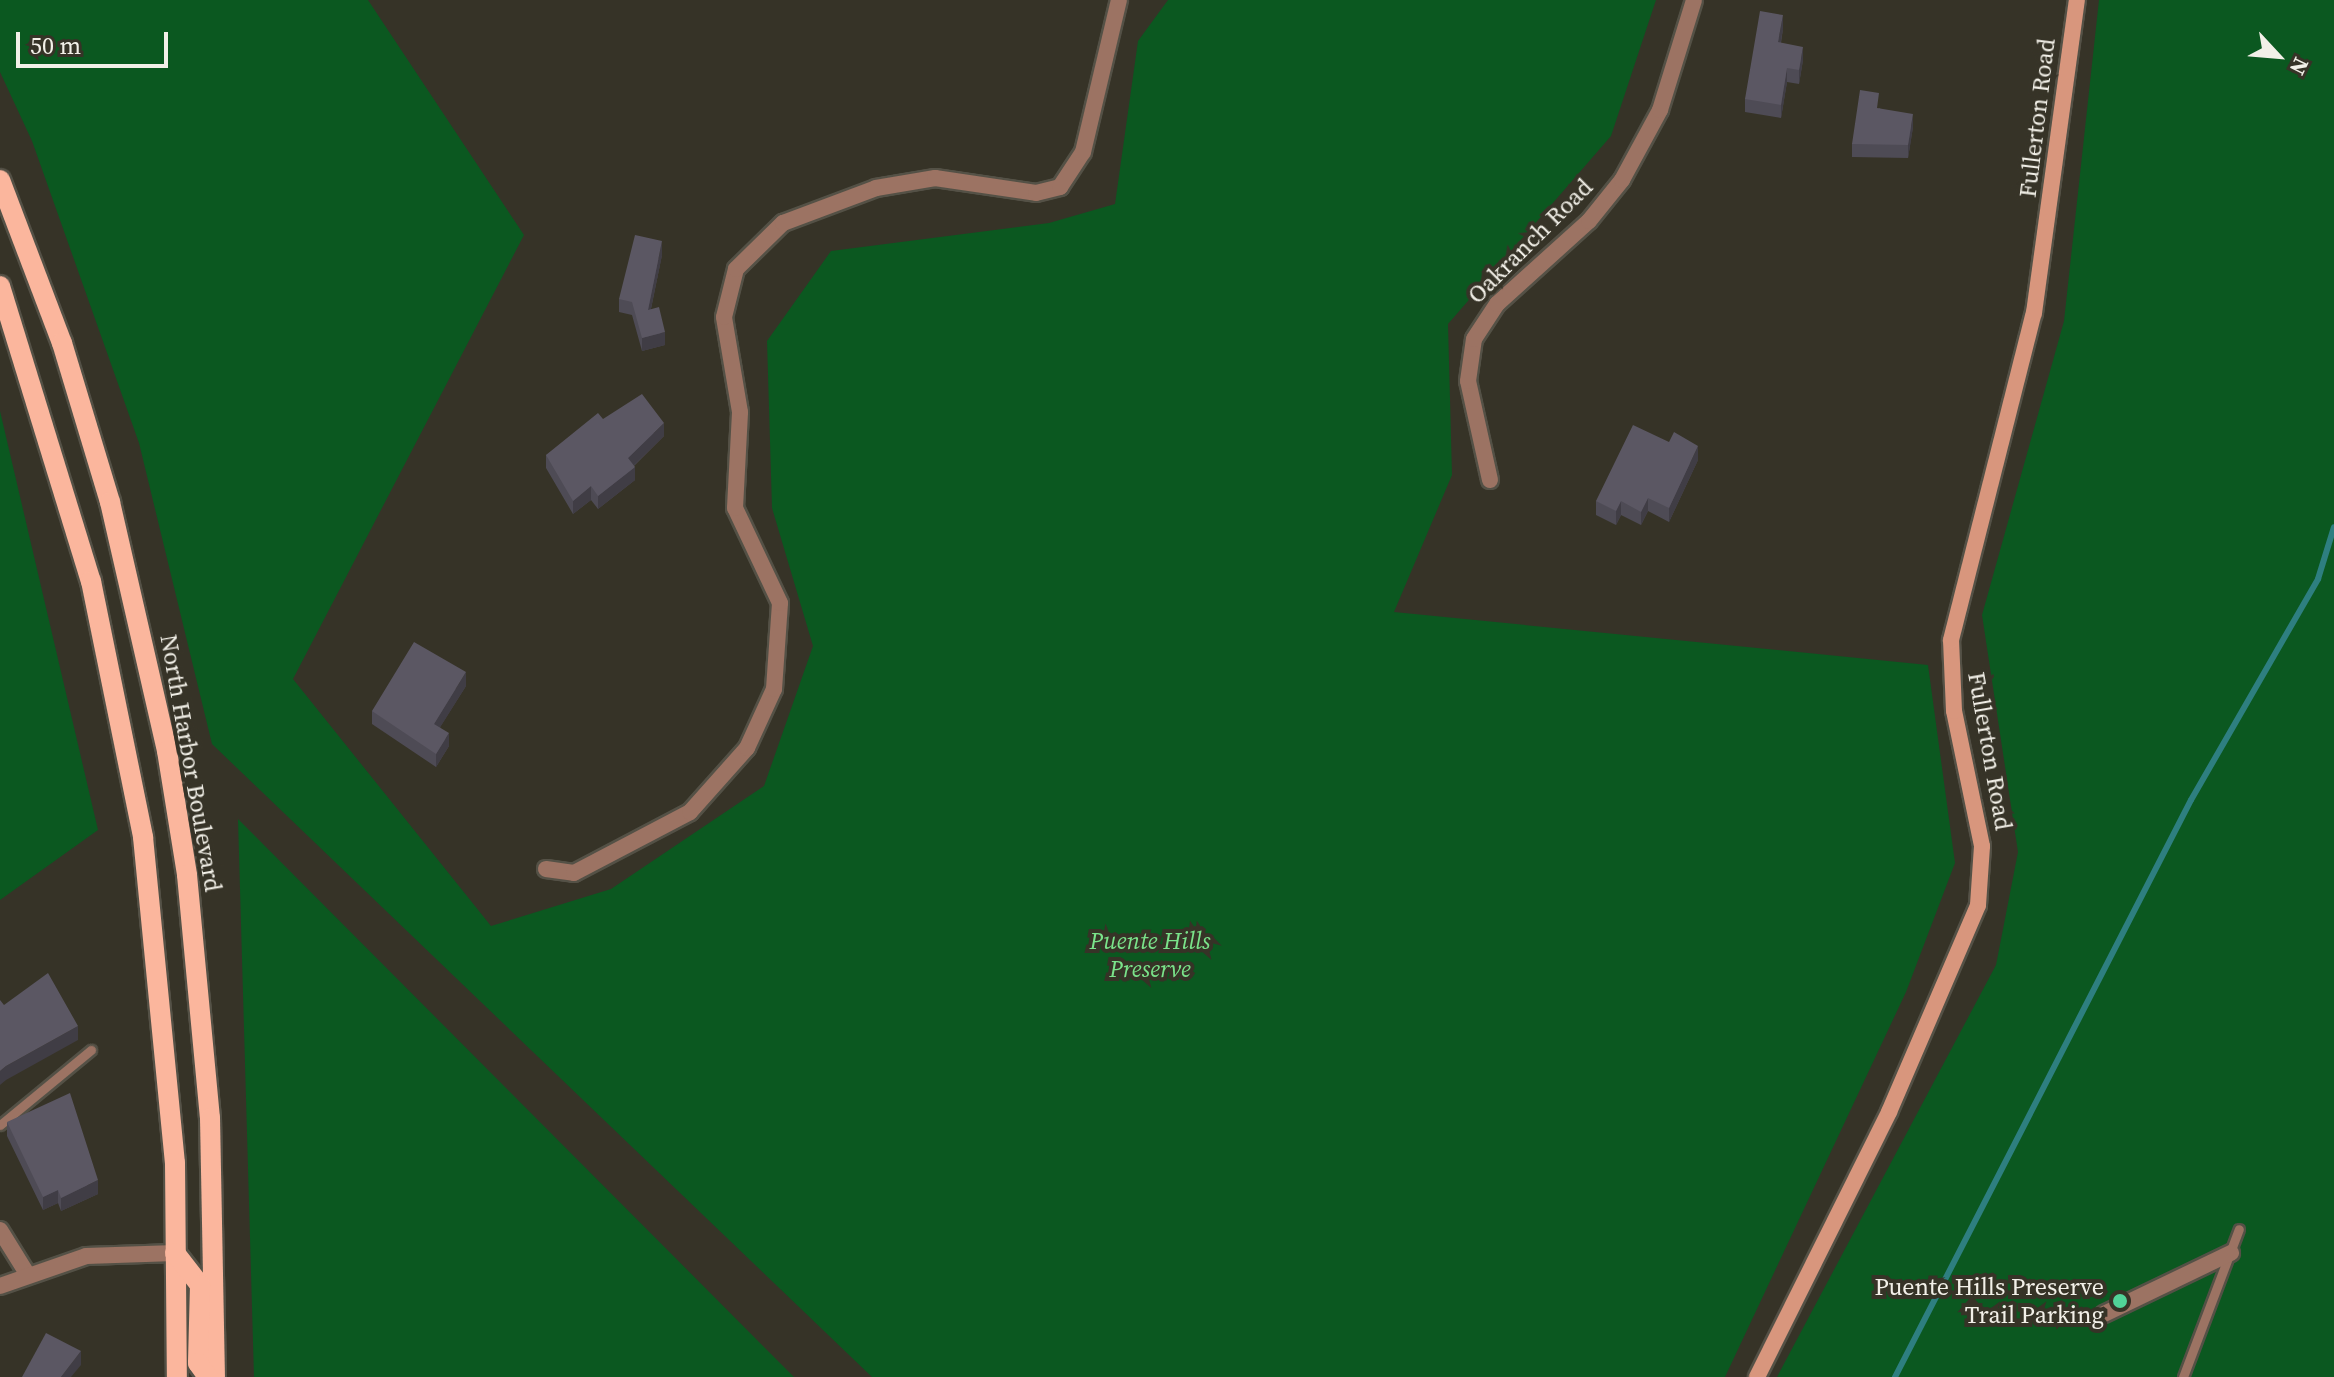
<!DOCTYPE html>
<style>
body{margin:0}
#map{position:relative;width:2334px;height:1377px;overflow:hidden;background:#363327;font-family:"Source Serif 4",serif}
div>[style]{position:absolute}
.green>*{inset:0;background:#0b5820}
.stream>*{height:6px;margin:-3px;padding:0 3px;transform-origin:3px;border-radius:3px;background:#2e7f80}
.roads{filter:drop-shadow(2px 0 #545146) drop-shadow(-2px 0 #545146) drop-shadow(0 2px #545146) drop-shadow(0 -2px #545146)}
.lane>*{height:9px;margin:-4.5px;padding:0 4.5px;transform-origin:4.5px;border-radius:4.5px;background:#9c7363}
.street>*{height:16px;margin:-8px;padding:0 8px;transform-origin:8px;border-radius:8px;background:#9c7363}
.secondary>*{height:16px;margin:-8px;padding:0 8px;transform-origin:8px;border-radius:8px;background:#d8967d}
.primary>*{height:20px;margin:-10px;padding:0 10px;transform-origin:10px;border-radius:10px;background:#fbb69d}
.wall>*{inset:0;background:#4e4b55}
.shaded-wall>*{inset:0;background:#403d45}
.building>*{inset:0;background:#5b5763}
.dots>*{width:22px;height:22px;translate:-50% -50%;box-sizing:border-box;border:4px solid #363327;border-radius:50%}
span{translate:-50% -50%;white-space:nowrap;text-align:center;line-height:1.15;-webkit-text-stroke:8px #363327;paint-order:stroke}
.street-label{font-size:24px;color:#f2f0e8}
.park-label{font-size:24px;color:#7ae38a;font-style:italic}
.poi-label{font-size:24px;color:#f2f0e8}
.right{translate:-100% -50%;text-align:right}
.north{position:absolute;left:2238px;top:16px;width:80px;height:80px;-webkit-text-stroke:6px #363327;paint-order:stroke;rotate:116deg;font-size:22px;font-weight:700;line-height:32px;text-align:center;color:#f2f0e8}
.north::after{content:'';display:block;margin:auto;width:28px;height:36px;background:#f2f0e8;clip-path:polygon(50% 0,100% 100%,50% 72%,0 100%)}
.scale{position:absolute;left:16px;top:32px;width:152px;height:36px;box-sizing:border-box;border:4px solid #f2f0e8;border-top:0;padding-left:10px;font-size:24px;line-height:28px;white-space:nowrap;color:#f2f0e8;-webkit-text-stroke:6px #363327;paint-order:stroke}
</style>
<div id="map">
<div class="green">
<div style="clip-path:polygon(0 0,368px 0,524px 235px,293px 679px,491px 926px,611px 889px,764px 786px,813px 646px,772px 508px,767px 341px,831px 251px,1049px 223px,1115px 204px,1138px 41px,1168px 0,1656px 0,1611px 136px,1448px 324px,1452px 475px,1394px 612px,1928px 665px,1955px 863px,1906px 992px,1725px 1377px,872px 1377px,212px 744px,139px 443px,32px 141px,0 72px)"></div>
<div style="clip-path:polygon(2099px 0,2334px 0,2334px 1377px,1777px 1377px,1996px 965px,2018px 852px,1982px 615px,2064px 321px)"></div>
<div style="clip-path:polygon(0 411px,98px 830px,0 900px)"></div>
<div style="clip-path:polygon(238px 819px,794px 1377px,254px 1377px)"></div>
</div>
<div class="stream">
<div style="left:1895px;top:1377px;width:648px;rotate:-62.84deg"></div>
<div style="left:2191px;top:800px;width:255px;rotate:-60.1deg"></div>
<div style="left:2318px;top:579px;width:54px;rotate:-72.9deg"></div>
</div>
<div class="roads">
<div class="lane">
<div style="left:0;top:1125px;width:118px;rotate:-39.5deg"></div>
<div style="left:2183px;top:1377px;width:158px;rotate:-69.3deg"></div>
</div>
<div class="street">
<div style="left:1490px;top:480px;width:101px;rotate:-102.5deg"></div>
<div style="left:1468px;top:381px;width:42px;rotate:-81.9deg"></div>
<div style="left:1474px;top:339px;width:42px;rotate:-56.7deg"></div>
<div style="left:1497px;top:304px;width:124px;rotate:-42.1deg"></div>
<div style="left:1589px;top:221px;width:53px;rotate:-51.2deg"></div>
<div style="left:1622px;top:180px;width:80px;rotate:-61.5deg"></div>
<div style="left:1660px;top:110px;width:115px;rotate:-72.8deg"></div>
<div style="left:546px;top:869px;width:28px;rotate:8deg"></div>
<div style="left:574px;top:873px;width:131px;rotate:-27.7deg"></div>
<div style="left:690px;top:812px;width:86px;rotate:-48.3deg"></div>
<div style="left:747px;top:748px;width:65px;rotate:-65.4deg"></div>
<div style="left:774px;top:689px;width:86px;rotate:-86deg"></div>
<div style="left:780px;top:603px;width:105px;rotate:-115.3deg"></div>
<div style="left:735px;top:508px;width:96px;rotate:-87deg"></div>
<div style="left:740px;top:412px;width:96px;rotate:-99.6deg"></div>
<div style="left:724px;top:317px;width:49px;rotate:-76deg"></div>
<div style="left:736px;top:269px;width:66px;rotate:-44.4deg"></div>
<div style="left:783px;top:223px;width:99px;rotate:-20.6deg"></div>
<div style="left:876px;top:188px;width:60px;rotate:-9.6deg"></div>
<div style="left:935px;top:178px;width:102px;rotate:8.4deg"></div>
<div style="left:1036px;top:193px;width:25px;rotate:-14deg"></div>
<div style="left:1060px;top:187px;width:42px;rotate:-56.7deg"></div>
<div style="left:1083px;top:152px;width:156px;rotate:-76.7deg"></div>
<div style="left:0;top:1230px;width:49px;rotate:58.2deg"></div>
<div style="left:0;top:1286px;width:91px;rotate:-19.2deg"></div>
<div style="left:86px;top:1256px;width:89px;rotate:-1.9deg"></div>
<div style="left:2104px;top:1314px;width:141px;rotate:-25.7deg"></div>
</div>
<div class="secondary">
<div style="left:1757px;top:1377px;width:296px;rotate:-63.5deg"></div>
<div style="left:1889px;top:1112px;width:225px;rotate:-66.7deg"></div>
<div style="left:1978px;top:905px;width:59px;rotate:-86.1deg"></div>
<div style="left:1982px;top:846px;width:138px;rotate:-101.7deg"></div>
<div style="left:1954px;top:711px;width:71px;rotate:-92.4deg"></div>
<div style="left:1951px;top:640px;width:337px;rotate:-75.8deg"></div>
<div style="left:2034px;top:313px;width:316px;rotate:-82.2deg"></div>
</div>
<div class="primary">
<div style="left:0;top:180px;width:174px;rotate:69.2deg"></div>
<div style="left:62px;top:343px;width:166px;rotate:73.2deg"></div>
<div style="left:110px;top:502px;width:255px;rotate:77.1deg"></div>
<div style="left:167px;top:751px;width:126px;rotate:80.8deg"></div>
<div style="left:187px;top:875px;width:244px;rotate:84.6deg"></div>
<div style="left:210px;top:1118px;width:259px;rotate:88.9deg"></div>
<div style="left:0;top:286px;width:309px;rotate:72.9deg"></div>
<div style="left:91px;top:581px;width:261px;rotate:78.5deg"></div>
<div style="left:143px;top:837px;width:328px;rotate:84.4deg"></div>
<div style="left:175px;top:1163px;width:214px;rotate:89.5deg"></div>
<div style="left:175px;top:1253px;width:41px;rotate:52deg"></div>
<div style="left:200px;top:1285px;width:78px;rotate:91.5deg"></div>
<div style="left:198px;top:1363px;width:17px;rotate:54deg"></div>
</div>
</div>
<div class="wall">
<div style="clip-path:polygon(1783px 29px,1781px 43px,1803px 60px,1799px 84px,1787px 82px,1781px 118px,1745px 112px,1745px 99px)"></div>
<div style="clip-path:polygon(1879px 108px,1913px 127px,1908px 158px,1852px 157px,1852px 144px)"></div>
<div style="clip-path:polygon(662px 255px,651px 309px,665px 345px,642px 351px,632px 315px,619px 312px,619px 299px)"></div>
<div style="clip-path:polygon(603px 419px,664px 436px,634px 466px,635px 480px,598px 509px,591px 500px,573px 514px,546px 468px,546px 455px)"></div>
<div style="clip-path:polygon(1698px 460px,1669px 522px,1648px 511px,1641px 525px,1621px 515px,1616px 525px,1596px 515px,1596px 501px)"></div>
<div style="clip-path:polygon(466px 686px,440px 727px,449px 746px,436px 767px,372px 724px,372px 711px)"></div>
<div style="clip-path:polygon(7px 1122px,98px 1194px,61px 1211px,58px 1203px,43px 1210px,7px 1136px)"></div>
</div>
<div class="shaded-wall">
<div style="clip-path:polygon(1783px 15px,1783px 29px,1778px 56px,1778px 42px)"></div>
<div style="clip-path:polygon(1803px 47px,1803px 60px,1799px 84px,1799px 70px)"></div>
<div style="clip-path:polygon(1787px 68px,1787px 82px,1781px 118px,1781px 105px)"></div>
<div style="clip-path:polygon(1913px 114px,1913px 127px,1908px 158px,1908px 145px)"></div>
<div style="clip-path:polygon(662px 241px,662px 255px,648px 323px,648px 310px)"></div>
<div style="clip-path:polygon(665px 332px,665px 345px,642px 351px,642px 338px)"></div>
<div style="clip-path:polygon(664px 423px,664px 436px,628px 471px,628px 458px)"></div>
<div style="clip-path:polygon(1698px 446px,1698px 460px,1669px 522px,1669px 508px)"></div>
<div style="clip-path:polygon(635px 467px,635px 480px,598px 509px,598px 496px)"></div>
<div style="clip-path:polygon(591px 486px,591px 500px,573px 514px,573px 501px)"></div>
<div style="clip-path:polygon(1648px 498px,1648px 511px,1641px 525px,1641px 512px)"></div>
<div style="clip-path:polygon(1621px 501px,1621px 515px,1616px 525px,1616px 511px)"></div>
<div style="clip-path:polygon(466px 672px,466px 686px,434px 737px,434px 724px)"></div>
<div style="clip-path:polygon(449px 733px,449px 746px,436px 767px,436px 754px)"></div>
<div style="clip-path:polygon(78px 1026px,78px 1040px,6px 1080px,0 1085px,0 1071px,6px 1066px)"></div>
<div style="clip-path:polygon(98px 1180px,98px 1194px,61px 1211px,61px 1198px)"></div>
<div style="clip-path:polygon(58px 1190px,58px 1203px,43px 1210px,43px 1197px)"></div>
<div style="clip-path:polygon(81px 1351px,81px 1365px,71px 1377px,61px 1377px)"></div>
</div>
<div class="building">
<div style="clip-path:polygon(1760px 11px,1783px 15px,1778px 42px,1803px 47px,1799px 70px,1787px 68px,1781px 105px,1745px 99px)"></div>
<div style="clip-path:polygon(1860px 90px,1879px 93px,1877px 108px,1913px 114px,1908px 145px,1852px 144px)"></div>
<div style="clip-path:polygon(635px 235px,662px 241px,648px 310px,659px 307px,665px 332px,642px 338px,632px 302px,619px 299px)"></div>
<div style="clip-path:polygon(642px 394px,664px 423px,628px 458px,635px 467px,598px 496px,591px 486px,573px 501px,546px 455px,598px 413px,603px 419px)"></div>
<div style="clip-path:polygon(1633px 425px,1669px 442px,1674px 432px,1698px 446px,1669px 508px,1648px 498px,1641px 512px,1621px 501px,1616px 511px,1596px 501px)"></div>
<div style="clip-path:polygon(414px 642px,466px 672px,434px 724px,449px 733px,436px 754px,372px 711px)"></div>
<div style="clip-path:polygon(48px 973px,78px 1026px,6px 1066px,0 1071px,0 1000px,4px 1005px)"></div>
<div style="clip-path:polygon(70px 1093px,98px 1180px,61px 1198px,58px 1190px,43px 1197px,7px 1122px)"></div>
<div style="clip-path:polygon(46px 1333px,81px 1351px,61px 1377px,22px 1377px)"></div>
</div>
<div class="dots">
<div style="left:2120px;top:1301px;background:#51d398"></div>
</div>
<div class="street-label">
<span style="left:2037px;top:118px;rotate:-83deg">Fullerton Road</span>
<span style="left:1530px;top:241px;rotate:-45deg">Oakranch Road</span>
<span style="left:1990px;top:751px;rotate:80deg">Fullerton Road</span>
<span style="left:191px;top:763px;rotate:80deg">North Harbor Boulevard</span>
</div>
<div class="park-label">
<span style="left:1150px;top:955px">Puente Hills<br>Preserve</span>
</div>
<div class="poi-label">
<span class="right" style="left:2104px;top:1301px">Puente Hills Preserve<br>Trail Parking</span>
</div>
<div class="north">N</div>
<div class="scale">50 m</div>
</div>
